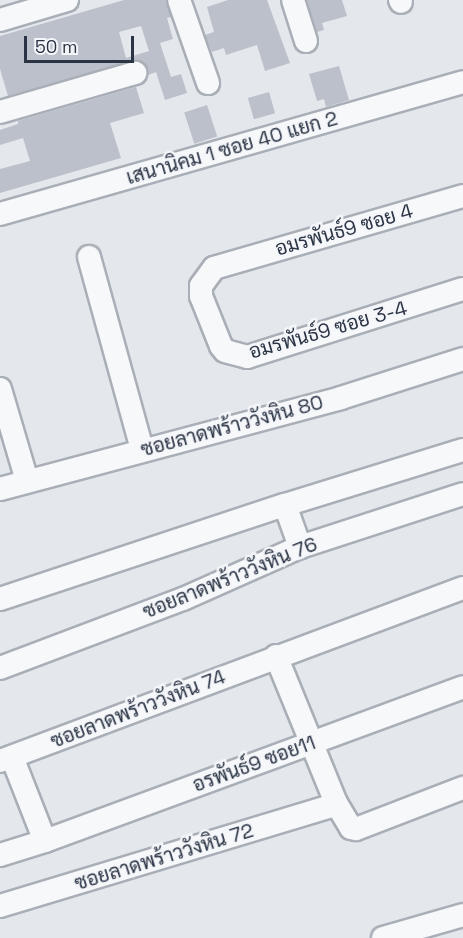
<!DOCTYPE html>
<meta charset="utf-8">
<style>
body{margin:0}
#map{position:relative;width:463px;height:938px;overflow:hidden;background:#e4e7ec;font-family:"Space Grotesk",Sarabun,sans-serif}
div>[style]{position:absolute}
.building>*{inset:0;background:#bbc0ca;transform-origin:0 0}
.roads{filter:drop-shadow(2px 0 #a9aeb7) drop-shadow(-2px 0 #a9aeb7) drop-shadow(0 2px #a9aeb7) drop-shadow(0 -2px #a9aeb7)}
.minor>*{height:22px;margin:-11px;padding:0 11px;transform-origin:11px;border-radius:11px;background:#f7f8fa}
span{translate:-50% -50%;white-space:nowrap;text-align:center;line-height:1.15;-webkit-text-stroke:5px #f4f6f9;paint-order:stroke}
.street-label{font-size:20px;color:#2b3445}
.scale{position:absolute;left:24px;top:36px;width:110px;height:27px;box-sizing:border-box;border:3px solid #2b3445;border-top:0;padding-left:8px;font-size:18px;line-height:21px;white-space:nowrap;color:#2b3445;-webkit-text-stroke:4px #f4f6f9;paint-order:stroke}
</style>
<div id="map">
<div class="building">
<div style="clip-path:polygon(evenodd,124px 0,166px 0,171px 17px,167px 18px,173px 39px,160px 43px,171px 77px,181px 74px,187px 93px,165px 100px,156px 72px,148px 75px,145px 64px,138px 60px,8px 96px,0 69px,0 36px,124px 0,141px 26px,149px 51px,126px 58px,119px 32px,141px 26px)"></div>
<div style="clip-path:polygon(228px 0,267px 0,290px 63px,265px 71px,257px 45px,226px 55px,224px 48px,212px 52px,205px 35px,214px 32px,207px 7px)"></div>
<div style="clip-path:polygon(307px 0,342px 0,347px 16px,322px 23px,324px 30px,317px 32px)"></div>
<div style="clip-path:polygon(339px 66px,349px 100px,326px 107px,324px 99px,317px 101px,309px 74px)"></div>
<div style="clip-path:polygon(136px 87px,144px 113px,110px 123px,121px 158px,0 193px,0 169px,30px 161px,23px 138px,0 145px,0 130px,18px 124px,18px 121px)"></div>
<div style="left:269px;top:92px;width:22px;height:22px;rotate:74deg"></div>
<div style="left:207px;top:105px;width:33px;height:24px;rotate:72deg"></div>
</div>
<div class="roads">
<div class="minor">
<div style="left:179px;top:0;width:88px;rotate:70.7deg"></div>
<div style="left:293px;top:0;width:43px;rotate:72.4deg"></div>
<div style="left:400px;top:0;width:2px;rotate:63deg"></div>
<div style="left:0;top:20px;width:70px;rotate:-16.6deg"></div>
<div style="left:0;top:112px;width:141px;rotate:-16.1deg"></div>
<div style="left:463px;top:196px;width:259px;rotate:163.9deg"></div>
<div style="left:214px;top:268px;width:22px;rotate:126deg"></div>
<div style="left:201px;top:286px;width:10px;rotate:90deg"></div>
<div style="left:201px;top:296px;width:54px;rotate:68.2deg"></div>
<div style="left:221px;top:346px;width:6px;rotate:51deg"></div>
<div style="left:225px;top:351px;width:23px;rotate:15deg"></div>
<div style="left:247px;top:357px;width:226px;rotate:-17.5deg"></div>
<div style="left:0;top:214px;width:481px;rotate:-15.9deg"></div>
<div style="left:89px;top:257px;width:200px;rotate:74.6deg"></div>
<div style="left:0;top:389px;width:96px;rotate:73.6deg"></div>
<div style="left:0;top:489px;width:353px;rotate:-14.9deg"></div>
<div style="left:341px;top:398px;width:128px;rotate:-17.7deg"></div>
<div style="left:285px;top:505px;width:45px;rotate:70.3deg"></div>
<div style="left:0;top:599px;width:300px;rotate:-18.3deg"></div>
<div style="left:285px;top:505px;width:186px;rotate:-17.2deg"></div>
<div style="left:276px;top:656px;width:159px;rotate:67.8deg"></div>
<div style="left:336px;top:803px;width:29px;rotate:59deg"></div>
<div style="left:351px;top:828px;width:5px;rotate:11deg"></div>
<div style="left:356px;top:829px;width:115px;rotate:-21deg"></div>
<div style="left:0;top:668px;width:196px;rotate:-20.7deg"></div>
<div style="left:183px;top:599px;width:128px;rotate:-24deg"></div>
<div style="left:300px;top:547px;width:171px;rotate:-18deg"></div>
<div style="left:12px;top:757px;width:90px;rotate:68.6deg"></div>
<div style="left:0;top:761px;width:494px;rotate:-20.5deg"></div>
<div style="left:0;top:855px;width:47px;rotate:-17.3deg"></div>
<div style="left:45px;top:841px;width:445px;rotate:-20.2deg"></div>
<div style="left:0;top:906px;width:343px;rotate:-16.8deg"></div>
<div style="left:383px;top:938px;width:83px;rotate:-16deg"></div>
</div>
</div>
<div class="street-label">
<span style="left:232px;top:148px;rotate:-16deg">เสนานิคม 1 ซอย 40 แยก 2</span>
<span style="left:344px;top:230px;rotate:-16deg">อมรพันธ์9 ซอย 4</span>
<span style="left:328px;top:330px;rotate:-16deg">อมรพันธ์9 ซอย 3-4</span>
<span style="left:232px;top:426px;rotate:-15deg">ซอยลาดพร้าววังหิน 80</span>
<span style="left:230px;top:578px;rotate:-22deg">ซอยลาดพร้าววังหิน 76</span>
<span style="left:138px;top:709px;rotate:-21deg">ซอยลาดพร้าววังหิน 74</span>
<span style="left:254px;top:764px;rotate:-20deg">อรพันธ์9 ซอย11</span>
<span style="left:164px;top:857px;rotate:-17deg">ซอยลาดพร้าววังหิน 72</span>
</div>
<div class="scale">50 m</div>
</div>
